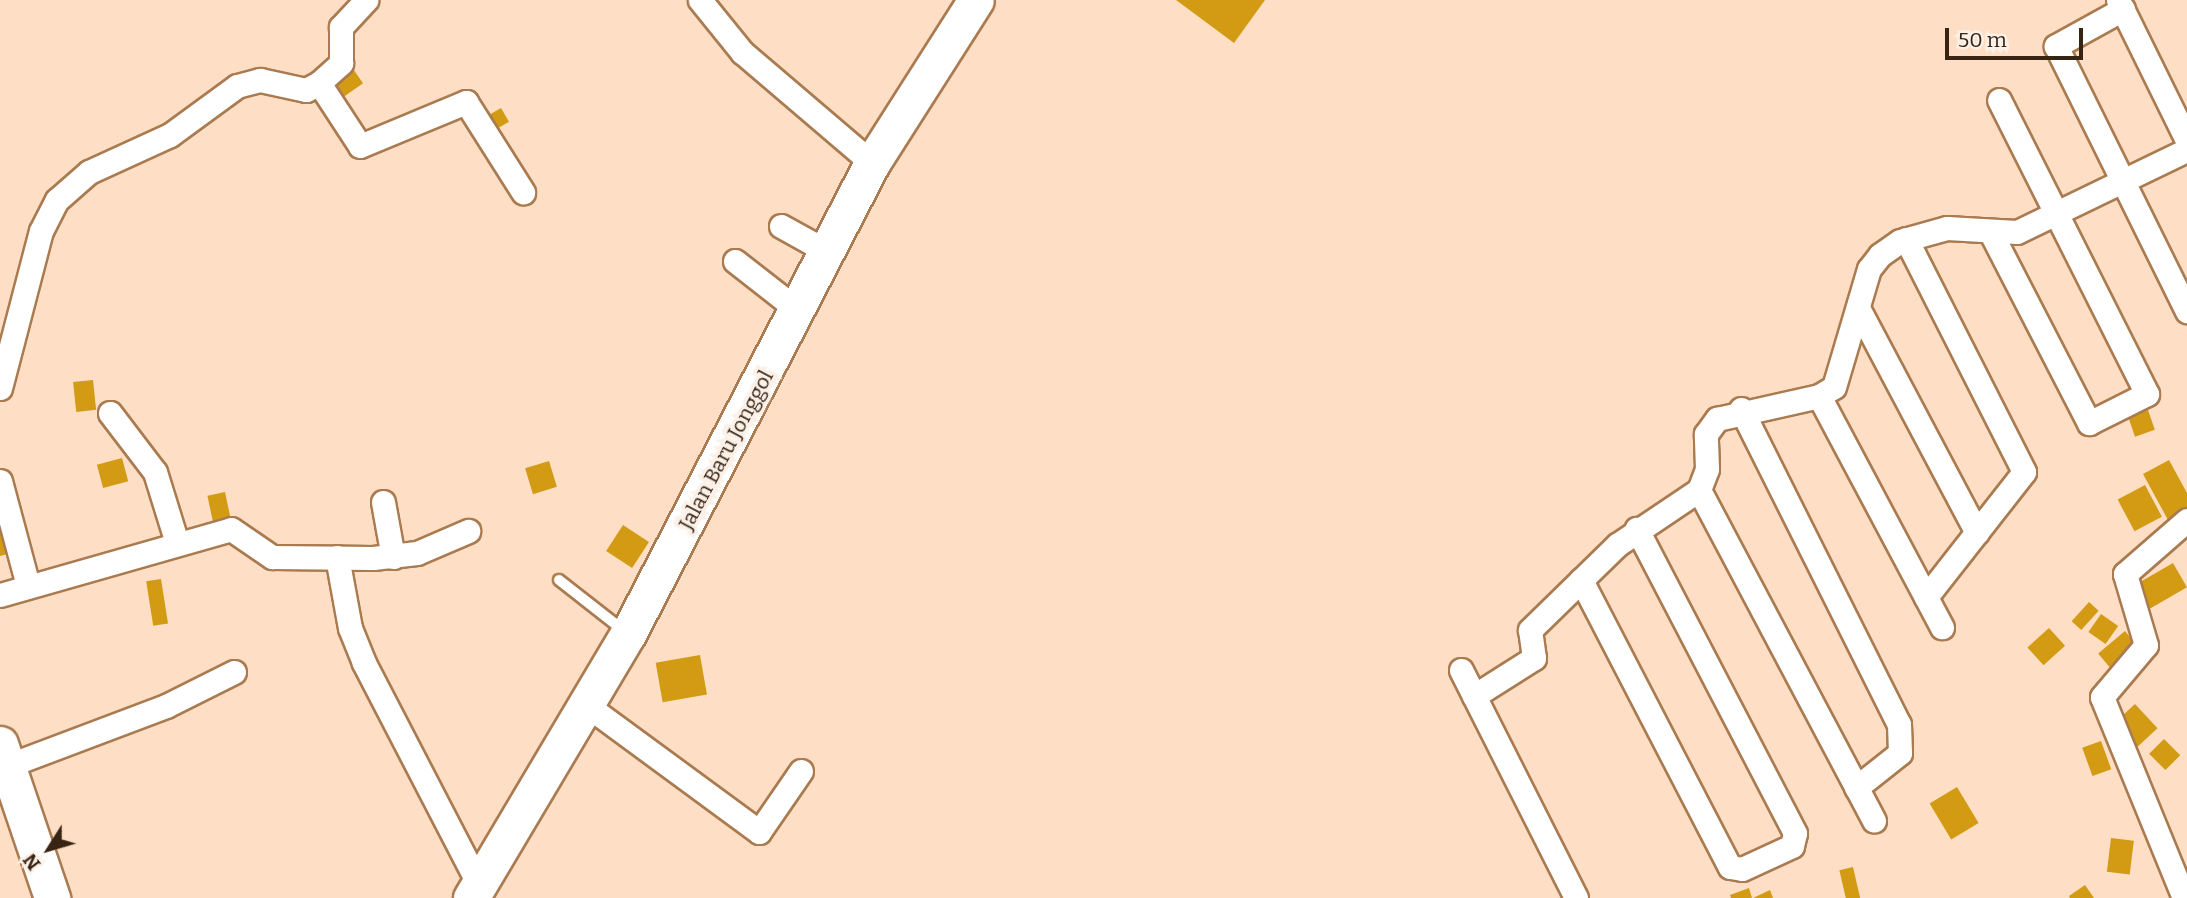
<!DOCTYPE html>
<style>
body{margin:0}
#map{position:relative;width:2187px;height:898px;overflow:hidden;background:#fedfc5;font-family:Bitter,serif}
div>[style]{position:absolute}
.building>*{inset:0;background:#d29b13;transform-origin:0 0}
.roads{filter:drop-shadow(2px 0 #aa7b50) drop-shadow(-2px 0 #aa7b50) drop-shadow(0 2px #aa7b50) drop-shadow(0 -2px #aa7b50)}
.lane>*{height:10px;margin:-5px;padding:0 5px;transform-origin:5px;border-radius:5px;background:#fff}
.street>*{height:23px;margin:-11.5px;padding:0 11.5px;transform-origin:11.5px;border-radius:11.5px;background:#fff}
.primary>*{height:35px;margin:-17.5px;padding:0 17.5px;transform-origin:17.5px;border-radius:17.5px;background:#fff}
span{translate:-50% -50%;white-space:nowrap;text-align:center;line-height:1.15;-webkit-text-stroke:7px #fbf1e8;paint-order:stroke}
.street-label{font-size:21px;color:#382413}
.north{position:absolute;left:14px;top:814px;width:70px;height:70px;-webkit-text-stroke:5px #fbf1e8;paint-order:stroke;rotate:233deg;font-size:19px;font-weight:700;line-height:28px;text-align:center;color:#382413}
.north::after{content:'';display:block;margin:auto;width:24px;height:32px;background:#382413;clip-path:polygon(50% 0,100% 100%,50% 72%,0 100%)}
.scale{position:absolute;left:1945px;top:28px;width:138px;height:32px;box-sizing:border-box;border:4px solid #382413;border-top:0;padding-left:9px;font-size:21px;line-height:24px;white-space:nowrap;color:#382413;-webkit-text-stroke:5px #fbf1e8;paint-order:stroke}
</style>
<div id="map">
<div class="building">
<div style="clip-path:polygon(1176px 0,1265px 0,1234px 43px)"></div>
<div style="left:351px;top:66px;width:21px;height:30px;rotate:55deg"></div>
<div style="left:501px;top:108px;width:16px;height:17px;rotate:60deg"></div>
<div style="left:93px;top:380px;width:30px;height:20px;rotate:84deg"></div>
<div style="left:2148px;top:410px;width:21px;height:21px;rotate:71deg"></div>
<div style="left:122px;top:458px;width:24px;height:26px;rotate:75deg"></div>
<div style="clip-path:polygon(2169px 460px,2187px 493px,2187px 510px,2168px 520px,2143px 474px)"></div>
<div style="left:549px;top:461px;width:27px;height:25px;rotate:73deg"></div>
<div style="left:2145px;top:485px;width:36px;height:31px;rotate:62deg"></div>
<div style="left:225px;top:492px;width:35px;height:18px;rotate:78deg"></div>
<div style="left:623px;top:525px;width:31px;height:31px;rotate:33deg"></div>
<div style="clip-path:polygon(7px 533px,12px 553px,0 556px,0 534px)"></div>
<div style="left:2173px;top:563px;width:28px;height:52px;rotate:60deg"></div>
<div style="left:161px;top:579px;width:45px;height:15px;rotate:81deg"></div>
<div style="left:2089px;top:602px;width:13px;height:26px;rotate:42deg"></div>
<div style="left:2101px;top:614px;width:21px;height:22px;rotate:35deg"></div>
<div style="left:2049px;top:628px;width:24px;height:29px;rotate:48deg"></div>
<div style="left:2125px;top:631px;width:26px;height:35px;rotate:50deg"></div>
<div style="left:700px;top:655px;width:40px;height:45px;rotate:80deg"></div>
<div style="left:2135px;top:704px;width:33px;height:28px;rotate:47deg"></div>
<div style="left:2164px;top:739px;width:23px;height:21px;rotate:45deg"></div>
<div style="left:2101px;top:741px;width:30px;height:20px;rotate:70deg"></div>
<div style="left:1957px;top:787px;width:42px;height:32px;rotate:59deg"></div>
<div style="left:2111px;top:838px;width:23px;height:34px;rotate:7deg"></div>
<div style="left:1853px;top:867px;width:32px;height:14px;rotate:77deg"></div>
<div style="clip-path:polygon(2085px 885px,2094px 898px,2070px 898px,2069px 896px)"></div>
<div style="clip-path:polygon(1749px 888px,1752px 898px,1731px 898px,1730px 895px)"></div>
<div style="clip-path:polygon(1770px 890px,1773px 898px,1753px 898px)"></div>
</div>
<div class="roads">
<div class="lane">
<div style="left:559px;top:580px;width:81px;rotate:38deg"></div>
</div>
<div class="street">
<div style="left:700px;top:0;width:67px;rotate:51.1deg"></div>
<div style="left:742px;top:52px;width:171px;rotate:40.5deg"></div>
<div style="left:2118px;top:0;width:156px;rotate:63.8deg"></div>
<div style="left:2123px;top:9px;width:77px;rotate:151.1deg"></div>
<div style="left:2056px;top:46px;width:296px;rotate:63.7deg"></div>
<div style="left:319px;top:83px;width:75px;rotate:56.9deg"></div>
<div style="left:360px;top:146px;width:115px;rotate:-22.5deg"></div>
<div style="left:466px;top:102px;width:107px;rotate:57.7deg"></div>
<div style="left:781px;top:226px;width:54px;rotate:29deg"></div>
<div style="left:1991px;top:233px;width:214px;rotate:62.7deg"></div>
<div style="left:2089px;top:423px;width:65px;rotate:-26.6deg"></div>
<div style="left:2147px;top:394px;width:329px;rotate:-116.7deg"></div>
<div style="left:1906px;top:239px;width:261px;rotate:63.1deg"></div>
<div style="left:2024px;top:472px;width:159px;rotate:128.1deg"></div>
<div style="left:735px;top:261px;width:81px;rotate:38deg"></div>
<div style="left:1859px;top:310px;width:252px;rotate:62.1deg"></div>
<div style="left:0;top:388px;width:162px;rotate:-75.4deg"></div>
<div style="left:41px;top:231px;width:35px;rotate:-63deg"></div>
<div style="left:57px;top:200px;width:43px;rotate:-41.2deg"></div>
<div style="left:89px;top:172px;width:89px;rotate:-24.6deg"></div>
<div style="left:170px;top:135px;width:83px;rotate:-36.2deg"></div>
<div style="left:237px;top:86px;width:24px;rotate:-15deg"></div>
<div style="left:260px;top:80px;width:47px;rotate:12.3deg"></div>
<div style="left:306px;top:90px;width:15px;rotate:-28deg"></div>
<div style="left:319px;top:83px;width:30px;rotate:-42deg"></div>
<div style="left:341px;top:63px;width:36px;rotate:-90deg"></div>
<div style="left:341px;top:27px;width:37px;rotate:-47deg"></div>
<div style="left:1819px;top:396px;width:262px;rotate:62deg"></div>
<div style="left:1741px;top:409px;width:352px;rotate:63.4deg"></div>
<div style="left:1899px;top:724px;width:29px;rotate:88deg"></div>
<div style="left:1900px;top:753px;width:56px;rotate:141.5deg"></div>
<div style="left:110px;top:413px;width:74px;rotate:52.7deg"></div>
<div style="left:155px;top:472px;width:74px;rotate:72.8deg"></div>
<div style="left:0;top:481px;width:105px;rotate:75deg"></div>
<div style="left:1699px;top:490px;width:374px;rotate:62.1deg"></div>
<div style="left:383px;top:502px;width:56px;rotate:79.7deg"></div>
<div style="left:337px;top:557px;width:72px;rotate:79.6deg"></div>
<div style="left:350px;top:628px;width:38px;rotate:68deg"></div>
<div style="left:364px;top:663px;width:250px;rotate:62.6deg"></div>
<div style="left:1581px;top:580px;width:323px;rotate:62.6deg"></div>
<div style="left:1730px;top:867px;width:12px;rotate:9deg"></div>
<div style="left:1742px;top:869px;width:55px;rotate:-24.7deg"></div>
<div style="left:1792px;top:846px;width:13px;rotate:-77deg"></div>
<div style="left:1795px;top:833px;width:343px;rotate:-117.5deg"></div>
<div style="left:0;top:595px;width:240px;rotate:-15.9deg"></div>
<div style="left:231px;top:529px;width:50px;rotate:34.3deg"></div>
<div style="left:272px;top:557px;width:101px;rotate:0.6deg"></div>
<div style="left:373px;top:558px;width:44px;rotate:-6.5deg"></div>
<div style="left:417px;top:553px;width:56px;rotate:-23.3deg"></div>
<div style="left:1461px;top:670px;width:255px;rotate:63.2deg"></div>
<div style="left:1474px;top:696px;width:71px;rotate:-32.3deg"></div>
<div style="left:1534px;top:658px;width:28px;rotate:-98deg"></div>
<div style="left:1530px;top:630px;width:122px;rotate:-44.3deg"></div>
<div style="left:1617px;top:545px;width:99px;rotate:-33.9deg"></div>
<div style="left:1699px;top:490px;width:22px;rotate:-69deg"></div>
<div style="left:1707px;top:469px;width:35px;rotate:-92deg"></div>
<div style="left:1706px;top:434px;width:19px;rotate:-54deg"></div>
<div style="left:1717px;top:419px;width:105px;rotate:-12.7deg"></div>
<div style="left:1819px;top:396px;width:17px;rotate:-31deg"></div>
<div style="left:1834px;top:387px;width:123px;rotate:-73.5deg"></div>
<div style="left:1869px;top:269px;width:18px;rotate:-52deg"></div>
<div style="left:1880px;top:255px;width:24px;rotate:-35deg"></div>
<div style="left:1900px;top:241px;width:49px;rotate:-15.5deg"></div>
<div style="left:1947px;top:228px;width:70px;rotate:3.3deg"></div>
<div style="left:2017px;top:232px;width:189px;rotate:-25.8deg"></div>
<div style="left:585px;top:704px;width:216px;rotate:36.3deg"></div>
<div style="left:759px;top:832px;width:74px;rotate:-55.5deg"></div>
<div style="left:7px;top:766px;width:170px;rotate:-20.7deg"></div>
<div style="left:166px;top:706px;width:76px;rotate:-26.6deg"></div>
<div style="left:2184px;top:898px;width:217px;rotate:-112.2deg"></div>
<div style="left:2102px;top:697px;width:68px;rotate:-49.8deg"></div>
<div style="left:2146px;top:645px;width:74px;rotate:-106.5deg"></div>
<div style="left:2125px;top:574px;width:82px;rotate:-41.1deg"></div>
</div>
<div class="primary">
<div style="left:0;top:744px;width:163px;rotate:71.3deg"></div>
<div style="left:471px;top:898px;width:307px;rotate:-59.3deg"></div>
<div style="left:628px;top:634px;width:530px;rotate:-62.61deg"></div>
<div style="left:872px;top:163px;width:193px;rotate:-57.5deg"></div>
</div>
</div>
<div class="street-label">
<span style="left:726px;top:450px;rotate:-62deg">Jalan Baru Jonggol</span>
</div>
<div class="north">N</div>
<div class="scale">50 m</div>
</div>
